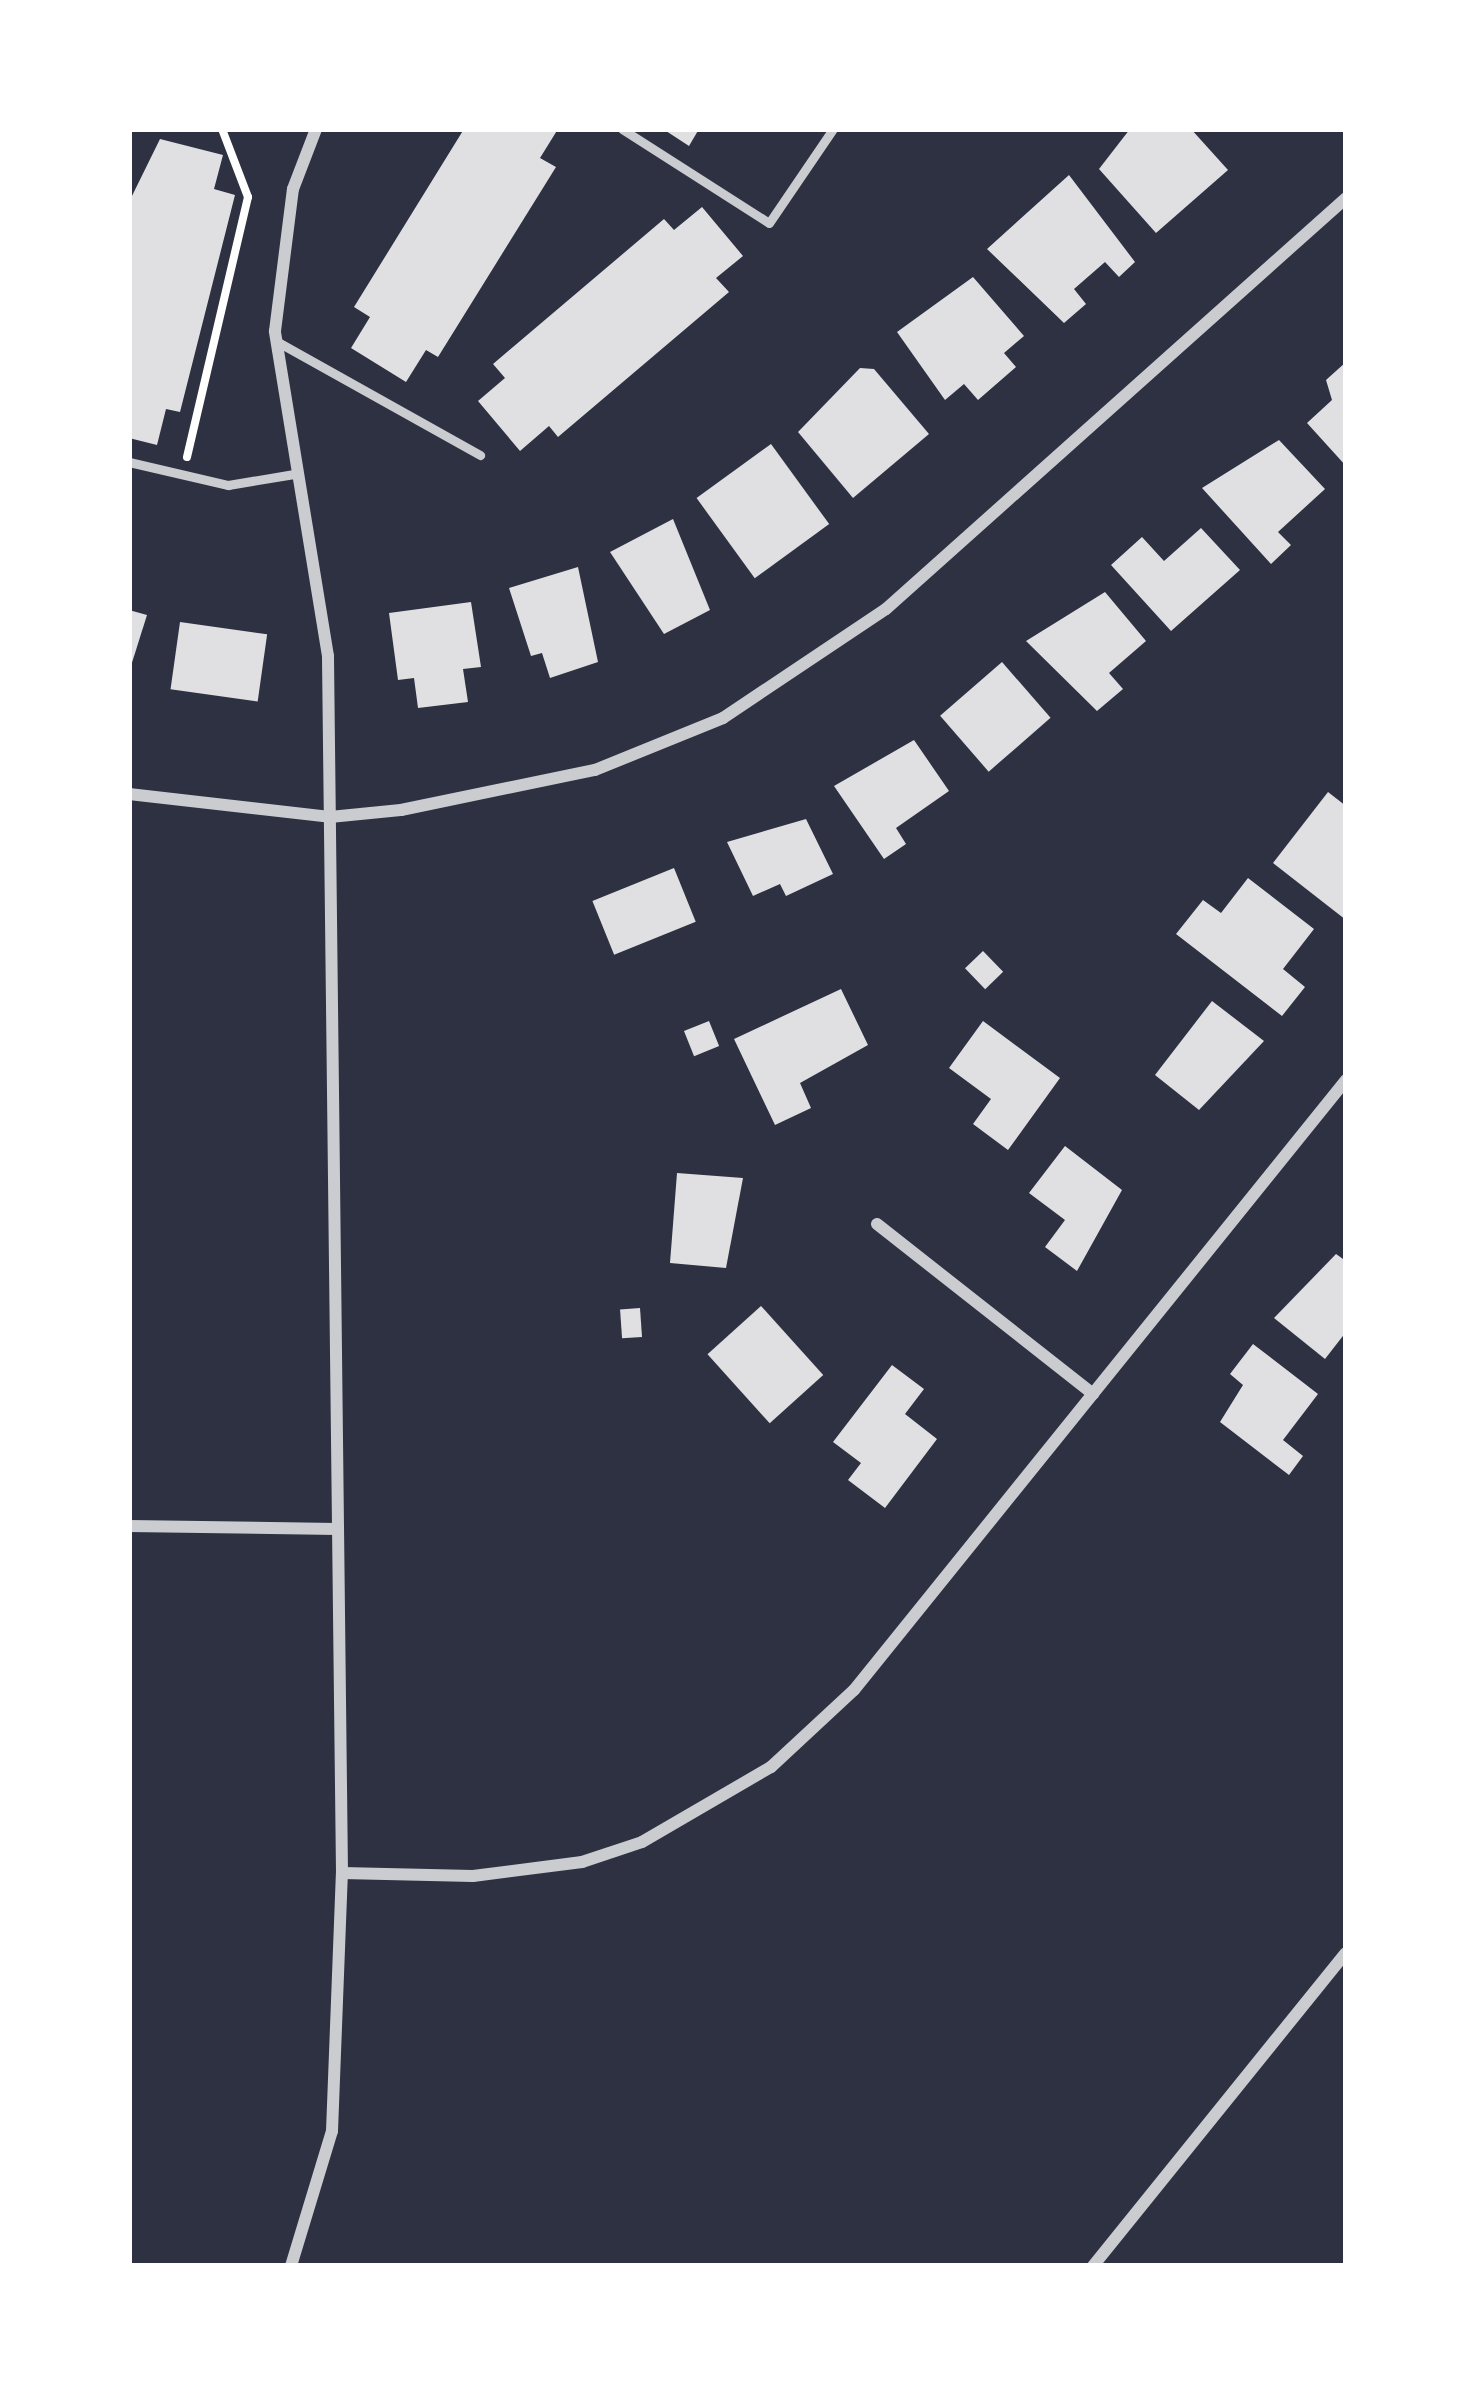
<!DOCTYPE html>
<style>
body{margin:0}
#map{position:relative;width:1475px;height:2395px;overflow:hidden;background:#2d3142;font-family:Commissioner,sans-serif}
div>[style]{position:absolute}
.building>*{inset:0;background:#e0e0e3;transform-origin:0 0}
.path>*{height:8px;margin:-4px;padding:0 4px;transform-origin:4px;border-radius:4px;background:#fff}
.service>*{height:9px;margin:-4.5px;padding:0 4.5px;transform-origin:4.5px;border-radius:4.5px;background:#caccd0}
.minor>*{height:12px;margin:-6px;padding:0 6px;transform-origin:6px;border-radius:6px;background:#caccd0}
span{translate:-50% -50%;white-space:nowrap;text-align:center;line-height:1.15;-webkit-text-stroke:10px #fff;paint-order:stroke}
.frame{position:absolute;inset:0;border:132px solid #fff;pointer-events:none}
</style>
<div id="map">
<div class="building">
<div style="clip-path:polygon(464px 129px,558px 129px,540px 158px,556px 167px,438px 357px,426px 350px,406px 382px,351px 348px,370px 317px,354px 307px)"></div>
<div style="clip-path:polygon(663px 129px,699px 129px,689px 146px)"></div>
<div style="clip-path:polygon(1130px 129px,1191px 129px,1228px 170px,1156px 233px,1099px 169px)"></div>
<div style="clip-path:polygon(160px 139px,223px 155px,214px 189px,235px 195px,180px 412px,166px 409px,157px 445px,129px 438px,129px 202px)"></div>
<div style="clip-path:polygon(1069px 175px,1135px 262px,1119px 277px,1105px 262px,1074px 289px,1086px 304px,1064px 323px,987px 249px)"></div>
<div style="clip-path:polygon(702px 207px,743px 256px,716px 278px,729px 292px,558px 437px,549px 426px,520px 451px,478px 401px,505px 378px,493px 364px,664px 219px,674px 230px)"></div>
<div style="clip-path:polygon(973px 277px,1024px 336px,1004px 353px,1016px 367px,978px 400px,964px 384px,945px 400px,897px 332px)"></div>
<div style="clip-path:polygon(1346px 362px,1346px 466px,1307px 423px,1332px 400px,1326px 380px)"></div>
<div style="clip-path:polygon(860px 368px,874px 369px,929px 434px,853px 498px,798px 432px)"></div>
<div style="clip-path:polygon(1279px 440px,1325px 489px,1278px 532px,1291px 545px,1271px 564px,1202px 488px)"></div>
<div style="left:771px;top:444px;width:99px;height:92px;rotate:54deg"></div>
<div style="clip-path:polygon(673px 519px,710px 610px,664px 634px,610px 552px)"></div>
<div style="clip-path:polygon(1201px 528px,1240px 570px,1171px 631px,1111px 565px,1142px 537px,1164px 561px)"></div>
<div style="clip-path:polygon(578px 567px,598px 662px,550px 678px,542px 653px,531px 656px,509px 588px)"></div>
<div style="clip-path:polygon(1105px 592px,1146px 641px,1109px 673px,1123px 689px,1097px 711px,1026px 641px)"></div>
<div style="clip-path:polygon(471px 602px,481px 667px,463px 669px,468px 702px,418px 708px,414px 678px,398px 680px,389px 613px)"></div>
<div style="clip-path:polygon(129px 610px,147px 615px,130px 669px,129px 669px)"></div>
<div style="left:180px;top:622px;width:88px;height:68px;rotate:8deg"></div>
<div style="left:1002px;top:662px;width:74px;height:82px;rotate:49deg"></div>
<div style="clip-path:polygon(914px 740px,949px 791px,896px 828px,906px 844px,884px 859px,834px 786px)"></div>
<div style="clip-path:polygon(1328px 792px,1346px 806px,1346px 920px,1273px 863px)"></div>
<div style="clip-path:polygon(806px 819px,833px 874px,786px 896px,780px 884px,753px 896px,727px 842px)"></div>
<div style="left:674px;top:868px;width:58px;height:88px;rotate:68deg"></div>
<div style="clip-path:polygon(1248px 878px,1314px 929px,1283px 969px,1305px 987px,1282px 1016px,1176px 934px,1203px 900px,1221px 913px)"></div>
<div style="left:983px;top:951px;width:29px;height:25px;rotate:46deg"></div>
<div style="clip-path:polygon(841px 989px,868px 1045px,800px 1083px,811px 1108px,775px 1125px,734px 1039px)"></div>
<div style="clip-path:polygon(1212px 1001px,1264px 1041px,1199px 1110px,1155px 1075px)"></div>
<div style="left:709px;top:1021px;width:27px;height:27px;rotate:68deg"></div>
<div style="clip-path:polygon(983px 1021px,1060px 1078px,1008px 1150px,973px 1124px,991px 1099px,949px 1068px)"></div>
<div style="clip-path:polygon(1065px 1146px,1122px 1190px,1077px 1271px,1045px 1247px,1065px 1220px,1029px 1193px)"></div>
<div style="clip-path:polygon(677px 1173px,743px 1178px,726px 1268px,670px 1263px)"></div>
<div style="clip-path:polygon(1336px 1254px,1346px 1261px,1346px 1332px,1325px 1359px,1274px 1318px)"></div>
<div style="left:761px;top:1306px;width:93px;height:72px;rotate:48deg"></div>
<div style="left:640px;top:1308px;width:29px;height:20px;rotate:86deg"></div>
<div style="clip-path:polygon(1253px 1344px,1318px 1394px,1283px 1440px,1303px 1456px,1289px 1475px,1220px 1422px,1243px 1385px,1230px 1374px)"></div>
<div style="clip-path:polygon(892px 1365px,924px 1389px,905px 1414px,937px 1439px,885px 1508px,848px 1480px,861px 1463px,833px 1442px)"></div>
</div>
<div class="path">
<div style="left:187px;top:457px;width:267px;rotate:-76.8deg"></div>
<div style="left:248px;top:197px;width:73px;rotate:-110.9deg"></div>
</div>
<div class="service">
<div style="left:622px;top:129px;width:174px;rotate:32.6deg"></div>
<div style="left:769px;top:223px;width:114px;rotate:-55.8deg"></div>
<div style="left:276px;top:341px;width:234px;rotate:29.2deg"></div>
<div style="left:129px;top:462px;width:102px;rotate:13.1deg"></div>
<div style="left:228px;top:485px;width:67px;rotate:-9.5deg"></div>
</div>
<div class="minor">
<div style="left:129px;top:794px;width:202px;rotate:6.5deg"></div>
<div style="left:330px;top:817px;width:71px;rotate:-5.6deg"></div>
<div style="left:401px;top:810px;width:198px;rotate:-11.7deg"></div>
<div style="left:595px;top:770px;width:138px;rotate:-22.1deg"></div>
<div style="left:723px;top:718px;width:196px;rotate:-33.8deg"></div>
<div style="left:886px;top:609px;width:617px;rotate:-41.78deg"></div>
<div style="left:877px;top:1224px;width:275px;rotate:38.2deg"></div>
<div style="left:129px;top:1526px;width:208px;rotate:0.8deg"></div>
<div style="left:342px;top:1873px;width:131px;rotate:1.3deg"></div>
<div style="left:473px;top:1876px;width:110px;rotate:-7.3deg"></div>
<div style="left:582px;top:1862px;width:63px;rotate:-18.4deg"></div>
<div style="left:642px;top:1842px;width:149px;rotate:-30.2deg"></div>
<div style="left:771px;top:1767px;width:113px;rotate:-42.9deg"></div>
<div style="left:854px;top:1690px;width:784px;rotate:-51.11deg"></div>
<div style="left:291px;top:2266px;width:141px;rotate:-73.1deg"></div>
<div style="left:332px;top:2131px;width:258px;rotate:-87.8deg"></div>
<div style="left:342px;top:1873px;width:1217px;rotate:-90.66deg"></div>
<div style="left:328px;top:656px;width:329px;rotate:-99.3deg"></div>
<div style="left:275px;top:331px;width:143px;rotate:-82.8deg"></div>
<div style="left:293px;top:189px;width:64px;rotate:-69deg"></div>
<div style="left:1093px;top:2266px;width:402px;rotate:-51.1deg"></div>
</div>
<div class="frame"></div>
</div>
